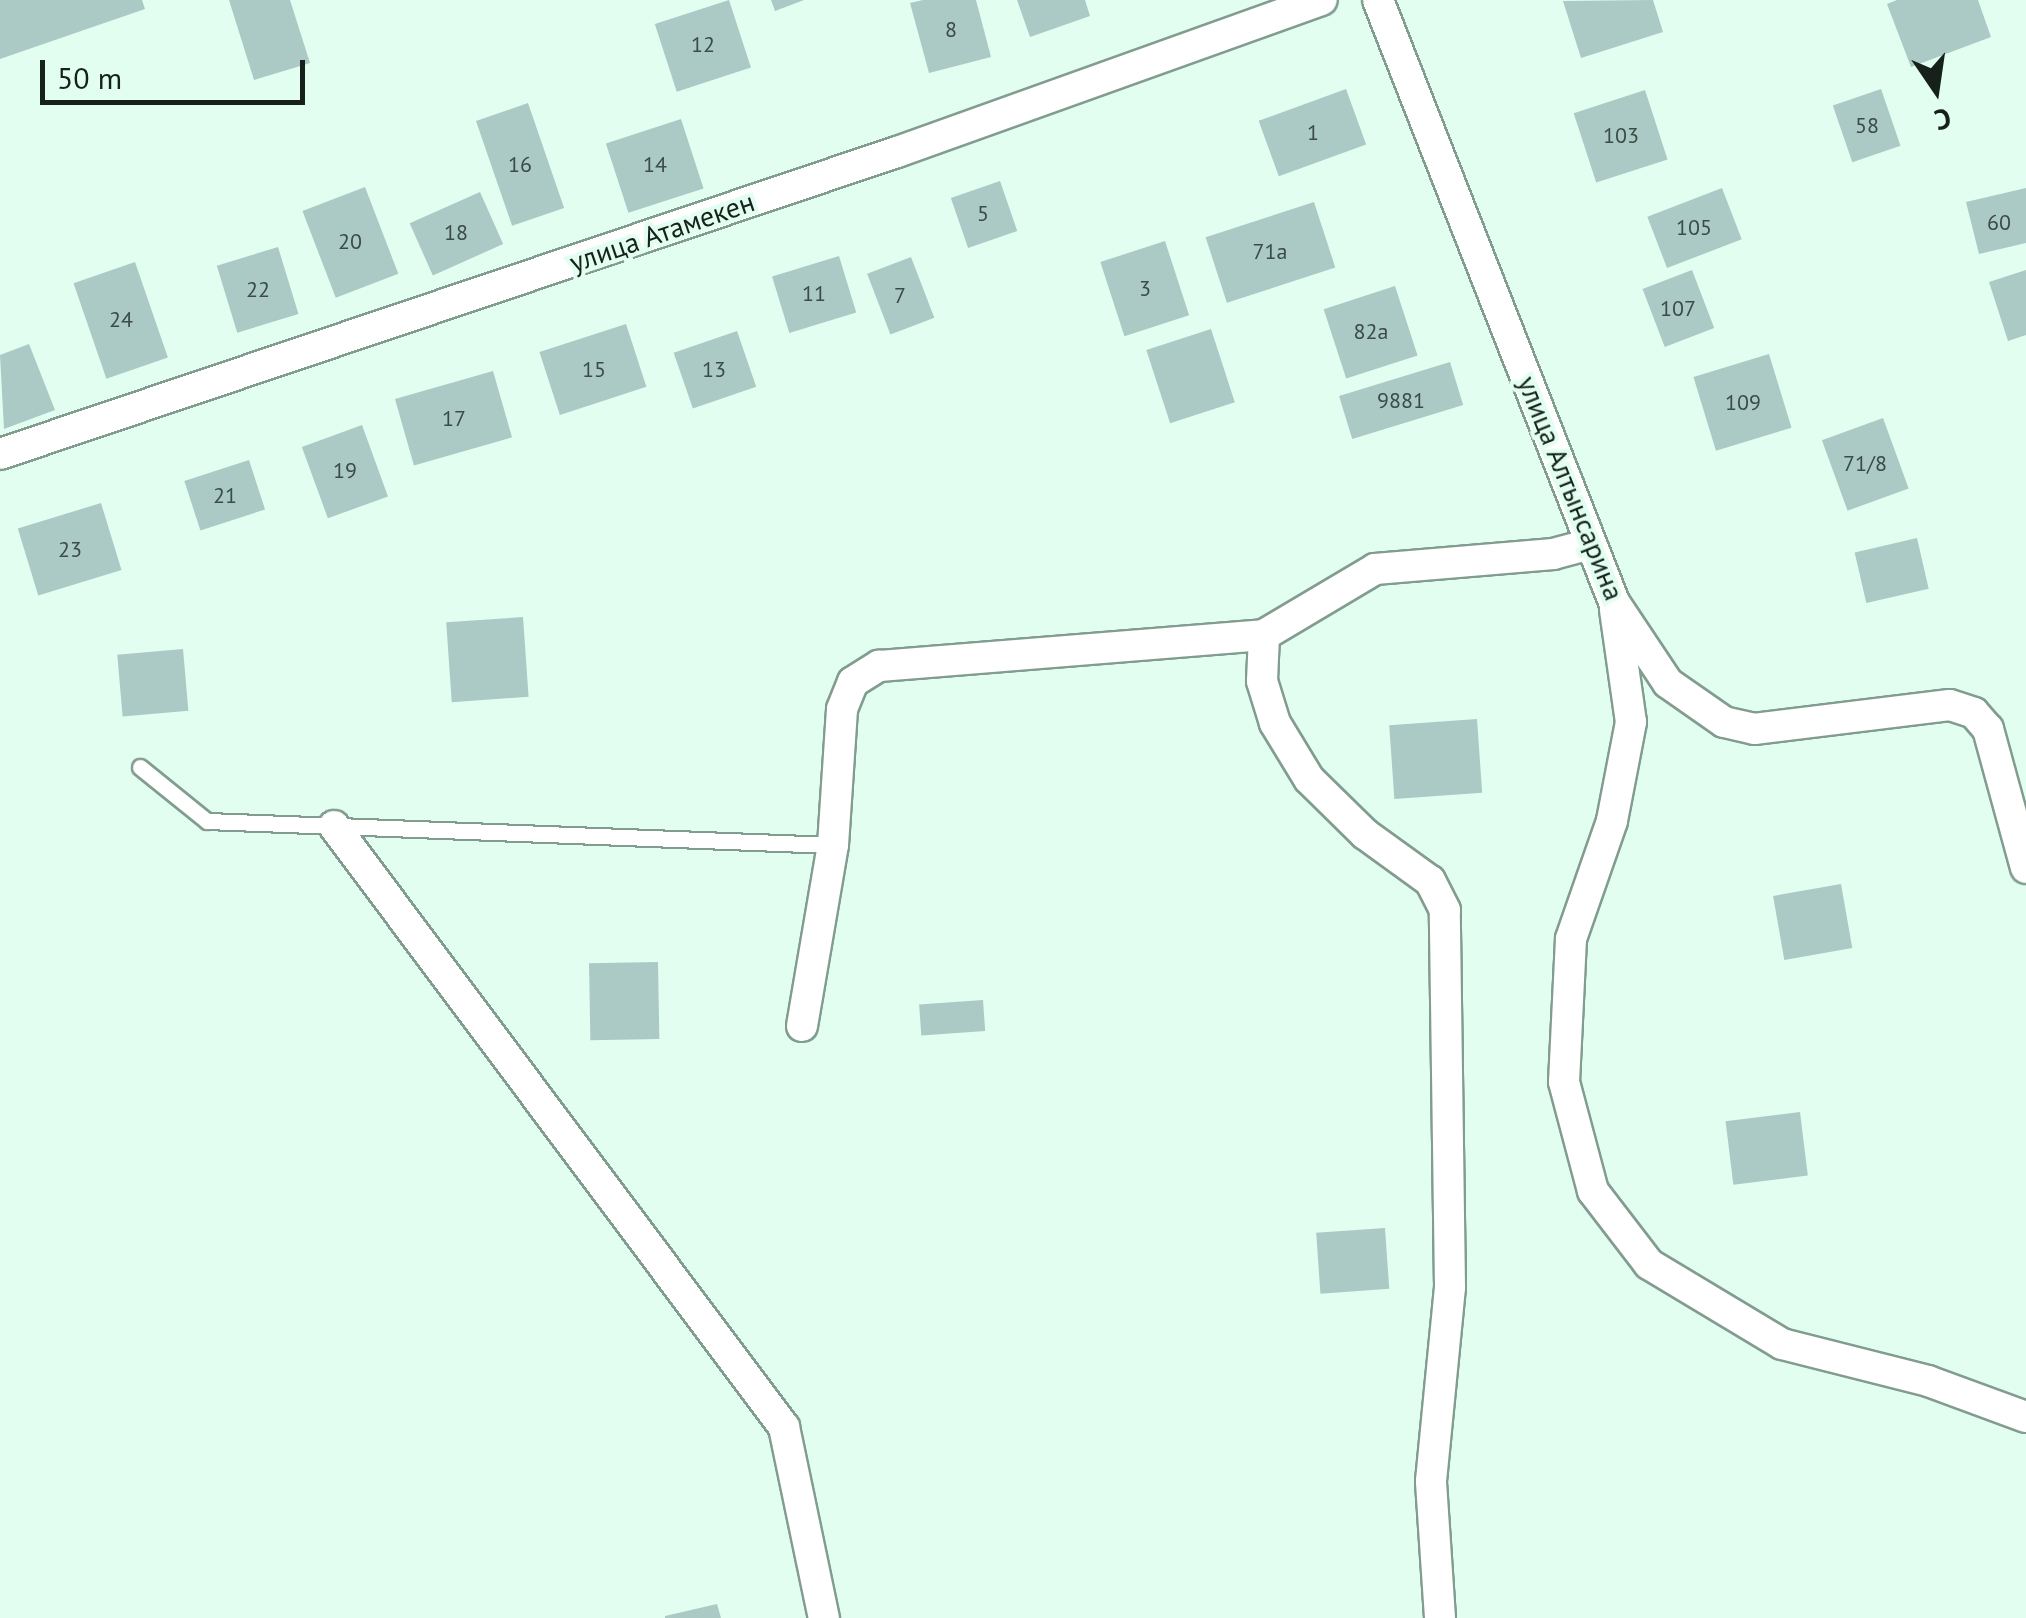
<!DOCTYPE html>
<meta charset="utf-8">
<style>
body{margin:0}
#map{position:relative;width:2026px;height:1618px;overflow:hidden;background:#e2fef1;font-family:"PT Sans",sans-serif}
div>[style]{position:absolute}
.building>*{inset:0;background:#abcac5;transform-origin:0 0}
.roads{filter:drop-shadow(2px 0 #829c90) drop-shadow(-2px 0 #829c90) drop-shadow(0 2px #829c90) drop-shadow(0 -2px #829c90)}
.lane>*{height:15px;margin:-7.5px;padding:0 7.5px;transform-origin:7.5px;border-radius:7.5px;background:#fff}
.street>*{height:30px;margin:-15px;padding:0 15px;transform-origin:15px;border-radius:15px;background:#fff}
span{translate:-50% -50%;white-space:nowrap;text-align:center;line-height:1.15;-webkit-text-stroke:8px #e2fef1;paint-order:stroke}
.number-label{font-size:22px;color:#3b4b46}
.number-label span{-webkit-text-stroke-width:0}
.street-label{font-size:28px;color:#16211c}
.north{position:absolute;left:1886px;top:40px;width:100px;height:100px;-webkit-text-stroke:8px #e2fef1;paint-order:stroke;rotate:167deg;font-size:28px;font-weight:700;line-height:40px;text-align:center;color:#16211c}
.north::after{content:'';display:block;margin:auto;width:35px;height:45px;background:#16211c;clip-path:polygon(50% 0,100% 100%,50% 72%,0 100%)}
.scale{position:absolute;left:40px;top:60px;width:265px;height:45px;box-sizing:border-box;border:5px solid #16211c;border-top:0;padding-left:12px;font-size:30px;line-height:35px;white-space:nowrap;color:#16211c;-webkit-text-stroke:8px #e2fef1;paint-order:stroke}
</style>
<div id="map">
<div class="building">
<div style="clip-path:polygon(0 0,142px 0,145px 9px,0 59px)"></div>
<div style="clip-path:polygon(229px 0,290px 0,310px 63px,254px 80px)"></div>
<div style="left:729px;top:0;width:71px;height:78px;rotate:72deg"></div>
<div style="clip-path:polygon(771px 0,804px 0,775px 11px)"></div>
<div style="clip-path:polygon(923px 0,976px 0,991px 57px,929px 73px,910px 3px)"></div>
<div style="clip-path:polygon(1017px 0,1085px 0,1090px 16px,1030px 37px)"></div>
<div style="clip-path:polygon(1653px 0,1663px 32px,1581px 58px,1563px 1px)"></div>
<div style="clip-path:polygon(1897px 0,1978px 0,1991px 37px,1911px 67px,1887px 4px)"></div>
<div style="left:1346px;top:89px;width:59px;height:93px;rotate:70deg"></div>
<div style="left:1881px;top:89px;width:60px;height:51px;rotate:71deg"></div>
<div style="left:1645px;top:90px;width:73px;height:75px;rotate:72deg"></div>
<div style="left:528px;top:103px;width:111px;height:55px;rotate:71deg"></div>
<div style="left:681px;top:119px;width:73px;height:79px;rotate:72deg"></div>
<div style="left:1000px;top:181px;width:53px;height:52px;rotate:71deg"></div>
<div style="left:365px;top:187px;width:93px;height:67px;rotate:69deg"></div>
<div style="left:1722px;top:188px;width:55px;height:80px;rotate:69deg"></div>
<div style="clip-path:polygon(2026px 188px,2026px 243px,1979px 254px,1966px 202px)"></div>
<div style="left:480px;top:192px;width:57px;height:77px;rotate:66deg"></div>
<div style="left:1314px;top:202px;width:69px;height:114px;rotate:72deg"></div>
<div style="left:1165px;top:241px;width:78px;height:68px;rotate:72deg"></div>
<div style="left:278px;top:247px;width:70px;height:64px;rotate:73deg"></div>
<div style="left:839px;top:256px;width:59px;height:70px;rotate:73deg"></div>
<div style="left:911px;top:257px;width:65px;height:47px;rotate:69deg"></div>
<div style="left:135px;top:262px;width:101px;height:65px;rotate:71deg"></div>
<div style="left:1692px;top:270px;width:62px;height:53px;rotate:69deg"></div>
<div style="clip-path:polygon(2026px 270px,2026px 335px,2008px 341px,1989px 282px)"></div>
<div style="left:1395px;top:286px;width:73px;height:75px;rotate:72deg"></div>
<div style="left:626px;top:324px;width:66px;height:91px;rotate:72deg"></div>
<div style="left:1211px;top:329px;width:77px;height:68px;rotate:72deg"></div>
<div style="left:737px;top:331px;width:59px;height:67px;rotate:71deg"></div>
<div style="clip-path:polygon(29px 344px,55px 410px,4px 429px,0 355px)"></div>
<div style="left:1769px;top:354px;width:77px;height:79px;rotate:73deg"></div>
<div style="left:1450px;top:362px;width:45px;height:116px;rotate:73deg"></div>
<div style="left:493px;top:371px;width:69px;height:102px;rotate:74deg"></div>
<div style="left:1883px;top:418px;width:75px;height:65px;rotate:70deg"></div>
<div style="left:362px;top:425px;width:76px;height:64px;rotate:70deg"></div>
<div style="left:249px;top:460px;width:52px;height:68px;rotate:72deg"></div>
<div style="left:101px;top:503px;width:70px;height:87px;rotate:73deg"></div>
<div style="left:1917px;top:538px;width:52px;height:64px;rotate:77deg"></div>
<div style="left:523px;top:617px;width:80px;height:77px;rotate:86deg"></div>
<div style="left:183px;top:649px;width:62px;height:66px;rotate:85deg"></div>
<div style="left:1477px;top:719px;width:74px;height:88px;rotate:86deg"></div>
<div style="left:1841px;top:884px;width:65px;height:69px;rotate:80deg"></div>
<div style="left:658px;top:962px;width:77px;height:69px;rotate:89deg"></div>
<div style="left:983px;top:1000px;width:31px;height:64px;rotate:86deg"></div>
<div style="left:1800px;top:1112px;width:64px;height:75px;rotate:83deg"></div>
<div style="left:1385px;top:1228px;width:61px;height:69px;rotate:86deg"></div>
<div style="clip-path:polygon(717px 1604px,721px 1618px,665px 1618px,665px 1616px)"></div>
</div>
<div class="roads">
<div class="lane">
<div style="left:140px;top:767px;width:86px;rotate:38.9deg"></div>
<div style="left:207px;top:821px;width:626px;rotate:2.2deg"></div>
</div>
<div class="street">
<div style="left:1378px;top:0;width:647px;rotate:68.59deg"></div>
<div style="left:1614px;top:602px;width:97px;rotate:56.3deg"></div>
<div style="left:1668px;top:683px;width:68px;rotate:34.9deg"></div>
<div style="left:1724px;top:722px;width:31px;rotate:13deg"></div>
<div style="left:1754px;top:729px;width:197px;rotate:-7deg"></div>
<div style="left:1950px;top:705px;width:25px;rotate:18deg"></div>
<div style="left:1974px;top:713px;width:21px;rotate:49deg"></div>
<div style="left:1988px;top:729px;width:144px;rotate:74.7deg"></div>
<div style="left:0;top:454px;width:946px;rotate:-18.61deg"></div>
<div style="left:897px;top:152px;width:451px;rotate:-19.7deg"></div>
<div style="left:1615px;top:610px;width:113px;rotate:81.9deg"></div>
<div style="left:1631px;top:722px;width:101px;rotate:100.9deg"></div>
<div style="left:1612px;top:821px;width:125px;rotate:109.2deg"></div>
<div style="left:1571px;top:939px;width:143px;rotate:92.8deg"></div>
<div style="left:1564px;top:1082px;width:113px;rotate:75.1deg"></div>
<div style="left:1593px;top:1191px;width:92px;rotate:52.5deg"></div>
<div style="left:1649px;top:1264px;width:155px;rotate:31deg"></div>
<div style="left:1782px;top:1344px;width:151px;rotate:14.2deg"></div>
<div style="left:1928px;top:1381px;width:104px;rotate:20.2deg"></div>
<div style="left:334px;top:826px;width:751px;rotate:53.18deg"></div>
<div style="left:784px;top:1427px;width:195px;rotate:78.2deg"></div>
<div style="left:802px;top:1026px;width:184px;rotate:-80.3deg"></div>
<div style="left:833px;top:845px;width:136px;rotate:-86.2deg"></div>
<div style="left:842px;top:709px;width:29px;rotate:-68deg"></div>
<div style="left:853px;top:682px;width:31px;rotate:-32deg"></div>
<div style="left:879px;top:666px;width:386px;rotate:-4.6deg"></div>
<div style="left:1440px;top:1618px;width:137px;rotate:-93.8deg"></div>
<div style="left:1431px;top:1481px;width:195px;rotate:-84.4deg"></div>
<div style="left:1450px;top:1287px;width:377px;rotate:-90.8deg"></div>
<div style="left:1445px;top:910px;width:33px;rotate:-117deg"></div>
<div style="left:1430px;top:881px;width:80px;rotate:-144.1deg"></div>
<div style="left:1365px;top:834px;width:78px;rotate:-135.5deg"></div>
<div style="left:1309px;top:779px;width:66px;rotate:-121.3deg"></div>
<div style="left:1275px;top:723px;width:44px;rotate:-107.2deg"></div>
<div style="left:1262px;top:681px;width:46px;rotate:-87.5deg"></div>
<div style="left:1264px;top:635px;width:129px;rotate:-30.7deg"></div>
<div style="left:1375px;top:569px;width:179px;rotate:-4.8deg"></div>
<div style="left:1553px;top:554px;width:39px;rotate:-15deg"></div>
</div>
</div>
<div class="number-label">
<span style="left:951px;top:30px">8</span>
<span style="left:703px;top:45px">12</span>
<span style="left:1867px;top:126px">58</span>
<span style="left:1313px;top:133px">1</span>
<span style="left:1621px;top:136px">103</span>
<span style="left:520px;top:165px">16</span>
<span style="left:655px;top:165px">14</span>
<span style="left:983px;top:214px">5</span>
<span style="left:1999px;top:223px">60</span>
<span style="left:1694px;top:228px">105</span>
<span style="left:456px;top:233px">18</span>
<span style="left:350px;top:242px">20</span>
<span style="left:1270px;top:252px">71а</span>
<span style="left:1145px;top:289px">3</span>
<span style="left:258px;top:290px">22</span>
<span style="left:814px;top:294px">11</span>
<span style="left:900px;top:296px">7</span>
<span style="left:1678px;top:309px">107</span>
<span style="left:121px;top:320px">24</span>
<span style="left:1371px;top:332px">82а</span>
<span style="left:594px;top:370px">15</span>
<span style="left:714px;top:370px">13</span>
<span style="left:1401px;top:401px">9881</span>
<span style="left:1743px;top:403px">109</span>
<span style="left:454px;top:419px">17</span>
<span style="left:1865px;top:464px">71/8</span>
<span style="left:345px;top:471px">19</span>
<span style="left:225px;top:496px">21</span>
<span style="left:70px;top:550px">23</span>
</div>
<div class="street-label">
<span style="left:662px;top:232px;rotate:-19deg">улица Атамекен</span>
<span style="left:1571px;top:488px;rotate:68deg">улица Алтынсарина</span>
</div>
<div class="north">С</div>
<div class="scale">50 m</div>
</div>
